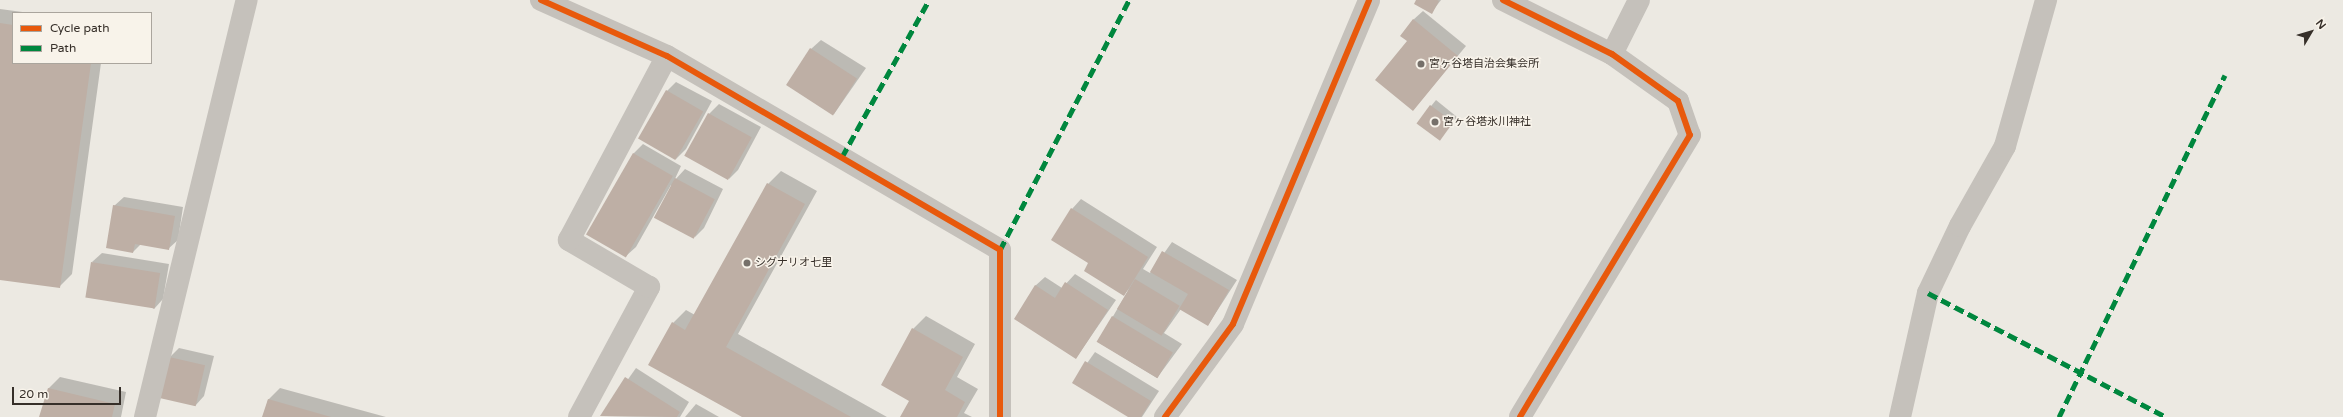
<!DOCTYPE html>
<meta charset="utf-8">
<style>
body{margin:0}
#map{position:relative;width:2343px;height:417px;overflow:hidden;background:#ece9e2;font-family:"Varela Round","Noto Sans JP",sans-serif}
div>[style]{position:absolute}
.shadow>*{inset:0;background:#0003;transform-origin:0 0}
.building>*{inset:0;background:#beafa5;transform-origin:0 0}
.minor>*{height:22px;margin:-11px;padding:0 11px;transform-origin:11px;border-radius:11px;background:#c5c1bb}
.quiet>*{height:5px;margin-top:-2.5px;transform-origin:0;background:repeating-linear-gradient(90deg,#00873e 0 10px,transparent 0 15px)}
.cycleway>*{height:6px;margin:-3px;padding:0 3px;transform-origin:3px;border-radius:3px;background:#e8590c}
.dots>*{width:11px;height:11px;translate:-50% -50%;box-sizing:border-box;border:2px solid #f8f3ea;border-radius:50%}
span{translate:-50% -50%;white-space:nowrap;text-align:center;line-height:1.15;-webkit-text-stroke:3px #f8f3ea;paint-order:stroke}
.poi-label{font-size:11px;color:#362f29}
.left{translate:0 -50%;text-align:left}
.legend{position:absolute;left:12px;top:12px;width:140px;height:52px;box-sizing:border-box;background:#f8f3ea;border:1px solid #aaa59d;margin:0;padding:5px 7px;list-style:none;font-size:12px;color:#362f29}
.legend li{display:flex;align-items:center;gap:8px;height:20px}
.legend b{width:20px;border:1px solid #aaa59d}
.north{position:absolute;left:2291px;top:12px;width:40px;height:40px;-webkit-text-stroke:3px #f8f3ea;paint-order:stroke;rotate:52deg;font-size:11px;font-weight:700;line-height:16px;text-align:center;color:#362f29}
.north::after{content:'';display:block;margin:auto;width:14px;height:18px;background:#362f29;clip-path:polygon(50% 0,100% 100%,50% 72%,0 100%)}
.scale{position:absolute;left:12px;top:387px;width:109px;height:18px;box-sizing:border-box;border:2px solid #362f29;border-top:0;padding-left:5px;font-size:12px;line-height:14px;white-space:nowrap;color:#362f29;-webkit-text-stroke:3px #f8f3ea;paint-order:stroke}
</style>
<div id="map">
<div class="shadow">
<div style="clip-path:polygon(1417px 0,1441px 0,1431px 13px)"></div>
<div style="clip-path:polygon(0 9px,30px 13px,13px 13px,13px 63px,101px 63px,72px 274px,59px 287px,0 279px)"></div>
<div style="clip-path:polygon(1423px 11px,1466px 46px,1413px 110px,1413px 20px)"></div>
<div style="clip-path:polygon(821px 40px,866px 68px,834px 114px,811px 49px)"></div>
<div style="clip-path:polygon(676px 82px,712px 101px,686px 149px,676px 159px,667px 91px)"></div>
<div style="left:1436px;top:100px;width:27px;height:28px;rotate:39deg"></div>
<div style="clip-path:polygon(719px 104px,761px 127px,738px 170px,729px 179px,709px 114px)"></div>
<div style="clip-path:polygon(643px 144px,681px 166px,674px 181px,685px 169px,723px 189px,704px 228px,695px 237px,671px 185px,636px 247px,626px 256px,588px 234px,634px 153px)"></div>
<div style="clip-path:polygon(781px 171px,817px 191px,738px 334px,887px 417px,744px 417px,673px 323px,686px 310px,695px 315px,768px 184px)"></div>
<div style="clip-path:polygon(124px 197px,183px 207px,178px 240px,168px 249px,141px 244px,133px 252px,114px 206px)"></div>
<div style="clip-path:polygon(1081px 199px,1157px 247px,1143px 269px,1150px 273px,1172px 242px,1237px 280px,1208px 325px,1181px 309px,1164px 333px,1182px 344px,1157px 378px,1098px 342px,1129px 289px,1123px 295px,1090px 263px,1072px 209px)"></div>
<div style="clip-path:polygon(102px 253px,169px 264px,163px 299px,154px 309px,92px 262px)"></div>
<div style="clip-path:polygon(1075px 274px,1116px 300px,1076px 358px,1035px 286px,1045px 277px,1062px 288px)"></div>
<div style="clip-path:polygon(926px 316px,975px 344px,957px 377px,978px 389px,964px 413px,972px 417px,901px 417px,910px 401px,913px 329px)"></div>
<div style="clip-path:polygon(179px 348px,214px 356px,204px 396px,195px 406px,170px 357px)"></div>
<div style="clip-path:polygon(1095px 352px,1159px 391px,1142px 417px,1130px 417px,1073px 383px)"></div>
<div style="clip-path:polygon(636px 368px,689px 402px,680px 417px,602px 416px)"></div>
<div style="clip-path:polygon(60px 377px,126px 392px,121px 417px,40px 417px,49px 388px)"></div>
<div style="clip-path:polygon(280px 388px,386px 417px,264px 417px,268px 400px)"></div>
<div style="clip-path:polygon(696px 404px,719px 417px,685px 417px)"></div>
</div>
<div class="building">
<div style="clip-path:polygon(1416px 0,1437px 0,1439px 1px,1432px 14px,1414px 4px)"></div>
<div style="clip-path:polygon(1413px 19px,1458px 56px,1413px 111px,1375px 80px,1407px 41px,1400px 36px)"></div>
<div style="clip-path:polygon(0 23px,13px 25px,13px 63px,91px 63px,60px 288px,0 280px)"></div>
<div style="left:810px;top:48px;width:56px;height:44px;rotate:33deg"></div>
<div style="left:666px;top:90px;width:43px;height:56px;rotate:30deg"></div>
<div style="left:1430px;top:105px;width:29px;height:23px;rotate:36deg"></div>
<div style="left:708px;top:113px;width:50px;height:49px;rotate:29deg"></div>
<div style="left:633px;top:153px;width:46px;height:94px;rotate:30deg"></div>
<div style="left:675px;top:178px;width:45px;height:45px;rotate:28deg"></div>
<div style="clip-path:polygon(767px 183px,805px 204px,726px 347px,851px 417px,742px 417px,648px 365px,672px 322px,685px 330px)"></div>
<div style="clip-path:polygon(113px 205px,175px 216px,169px 250px,135px 244px,133px 253px,106px 248px)"></div>
<div style="clip-path:polygon(1071px 208px,1148px 257px,1124px 296px,1084px 271px,1088px 263px,1051px 240px)"></div>
<div style="clip-path:polygon(1162px 251px,1229px 290px,1208px 326px,1179px 309px,1188px 294px,1150px 272px)"></div>
<div style="left:91px;top:262px;width:70px;height:36px;rotate:9deg"></div>
<div style="left:1135px;top:279px;width:52px;height:35px;rotate:31deg"></div>
<div style="clip-path:polygon(1065px 282px,1108px 310px,1076px 359px,1014px 319px,1035px 285px,1055px 298px)"></div>
<div style="left:1112px;top:316px;width:71px;height:30px;rotate:31deg"></div>
<div style="clip-path:polygon(912px 328px,963px 357px,945px 390px,965px 402px,957px 417px,900px 417px,909px 401px,881px 385px)"></div>
<div style="left:169px;top:357px;width:37px;height:42px;rotate:13deg"></div>
<div style="clip-path:polygon(1085px 361px,1151px 401px,1141px 417px,1128px 417px,1072px 383px)"></div>
<div style="clip-path:polygon(625px 377px,680px 412px,677px 417px,600px 416px)"></div>
<div style="clip-path:polygon(48px 388px,115px 404px,112px 417px,39px 417px)"></div>
<div style="clip-path:polygon(268px 399px,331px 417px,262px 417px)"></div>
</div>
<div class="minor">
<div style="left:541px;top:0;width:138px;rotate:24deg"></div>
<div style="left:667px;top:56px;width:385px;rotate:30.2deg"></div>
<div style="left:1000px;top:250px;width:167px;rotate:90deg"></div>
<div style="left:1503px;top:0;width:122px;rotate:26.4deg"></div>
<div style="left:1612px;top:54px;width:81px;rotate:35.5deg"></div>
<div style="left:1678px;top:101px;width:36px;rotate:71deg"></div>
<div style="left:1690px;top:135px;width:329px;rotate:121.1deg"></div>
<div style="left:1612px;top:54px;width:60px;rotate:-63.4deg"></div>
<div style="left:145px;top:417px;width:429px;rotate:-76.3deg"></div>
<div style="left:579px;top:417px;width:148px;rotate:-61.7deg"></div>
<div style="left:649px;top:287px;width:93px;rotate:-149.6deg"></div>
<div style="left:569px;top:240px;width:208px;rotate:-62deg"></div>
<div style="left:1165px;top:417px;width:115px;rotate:-53.8deg"></div>
<div style="left:1233px;top:324px;width:351px;rotate:-67.2deg"></div>
<div style="left:1900px;top:417px;width:127px;rotate:-77.3deg"></div>
<div style="left:1928px;top:293px;width:74px;rotate:-64.5deg"></div>
<div style="left:1960px;top:226px;width:92px;rotate:-60.6deg"></div>
<div style="left:2005px;top:146px;width:152px;rotate:-74.3deg"></div>
</div>
<div class="quiet">
<div style="left:842px;top:157px;width:179px;rotate:-61deg"></div>
<div style="left:1000px;top:250px;width:281px;rotate:-62.7deg"></div>
<div style="left:1928px;top:293px;width:268px;rotate:27.5deg"></div>
<div style="left:2059px;top:417px;width:380px;rotate:-64.1deg"></div>
</div>
<div class="cycleway">
<div style="left:541px;top:0;width:138px;rotate:24deg"></div>
<div style="left:667px;top:56px;width:385px;rotate:30.2deg"></div>
<div style="left:1000px;top:250px;width:167px;rotate:90deg"></div>
<div style="left:1503px;top:0;width:122px;rotate:26.4deg"></div>
<div style="left:1612px;top:54px;width:81px;rotate:35.5deg"></div>
<div style="left:1678px;top:101px;width:36px;rotate:71deg"></div>
<div style="left:1690px;top:135px;width:329px;rotate:121.1deg"></div>
<div style="left:1165px;top:417px;width:115px;rotate:-53.8deg"></div>
<div style="left:1233px;top:324px;width:351px;rotate:-67.2deg"></div>
</div>
<div class="dots">
<div style="left:1421px;top:64px;background:#76706a"></div>
<div style="left:1435px;top:122px;background:#76706a"></div>
<div style="left:747px;top:263px;background:#76706a"></div>
</div>
<div class="poi-label">
<span class="left" style="left:1429px;top:64px">宮ヶ谷塔自治会集会所</span>
<span class="left" style="left:1443px;top:122px">宮ヶ谷塔氷川神社</span>
<span class="left" style="left:755px;top:263px">シグナリオ七里</span>
</div>
<ul class="legend">
<li><b style="height:5px;background:#e8590c"></b>Cycle path</li>
<li><b style="height:5px;background:#00873e"></b>Path</li>
</ul>
<div class="north">N</div>
<div class="scale">20 m</div>
</div>
